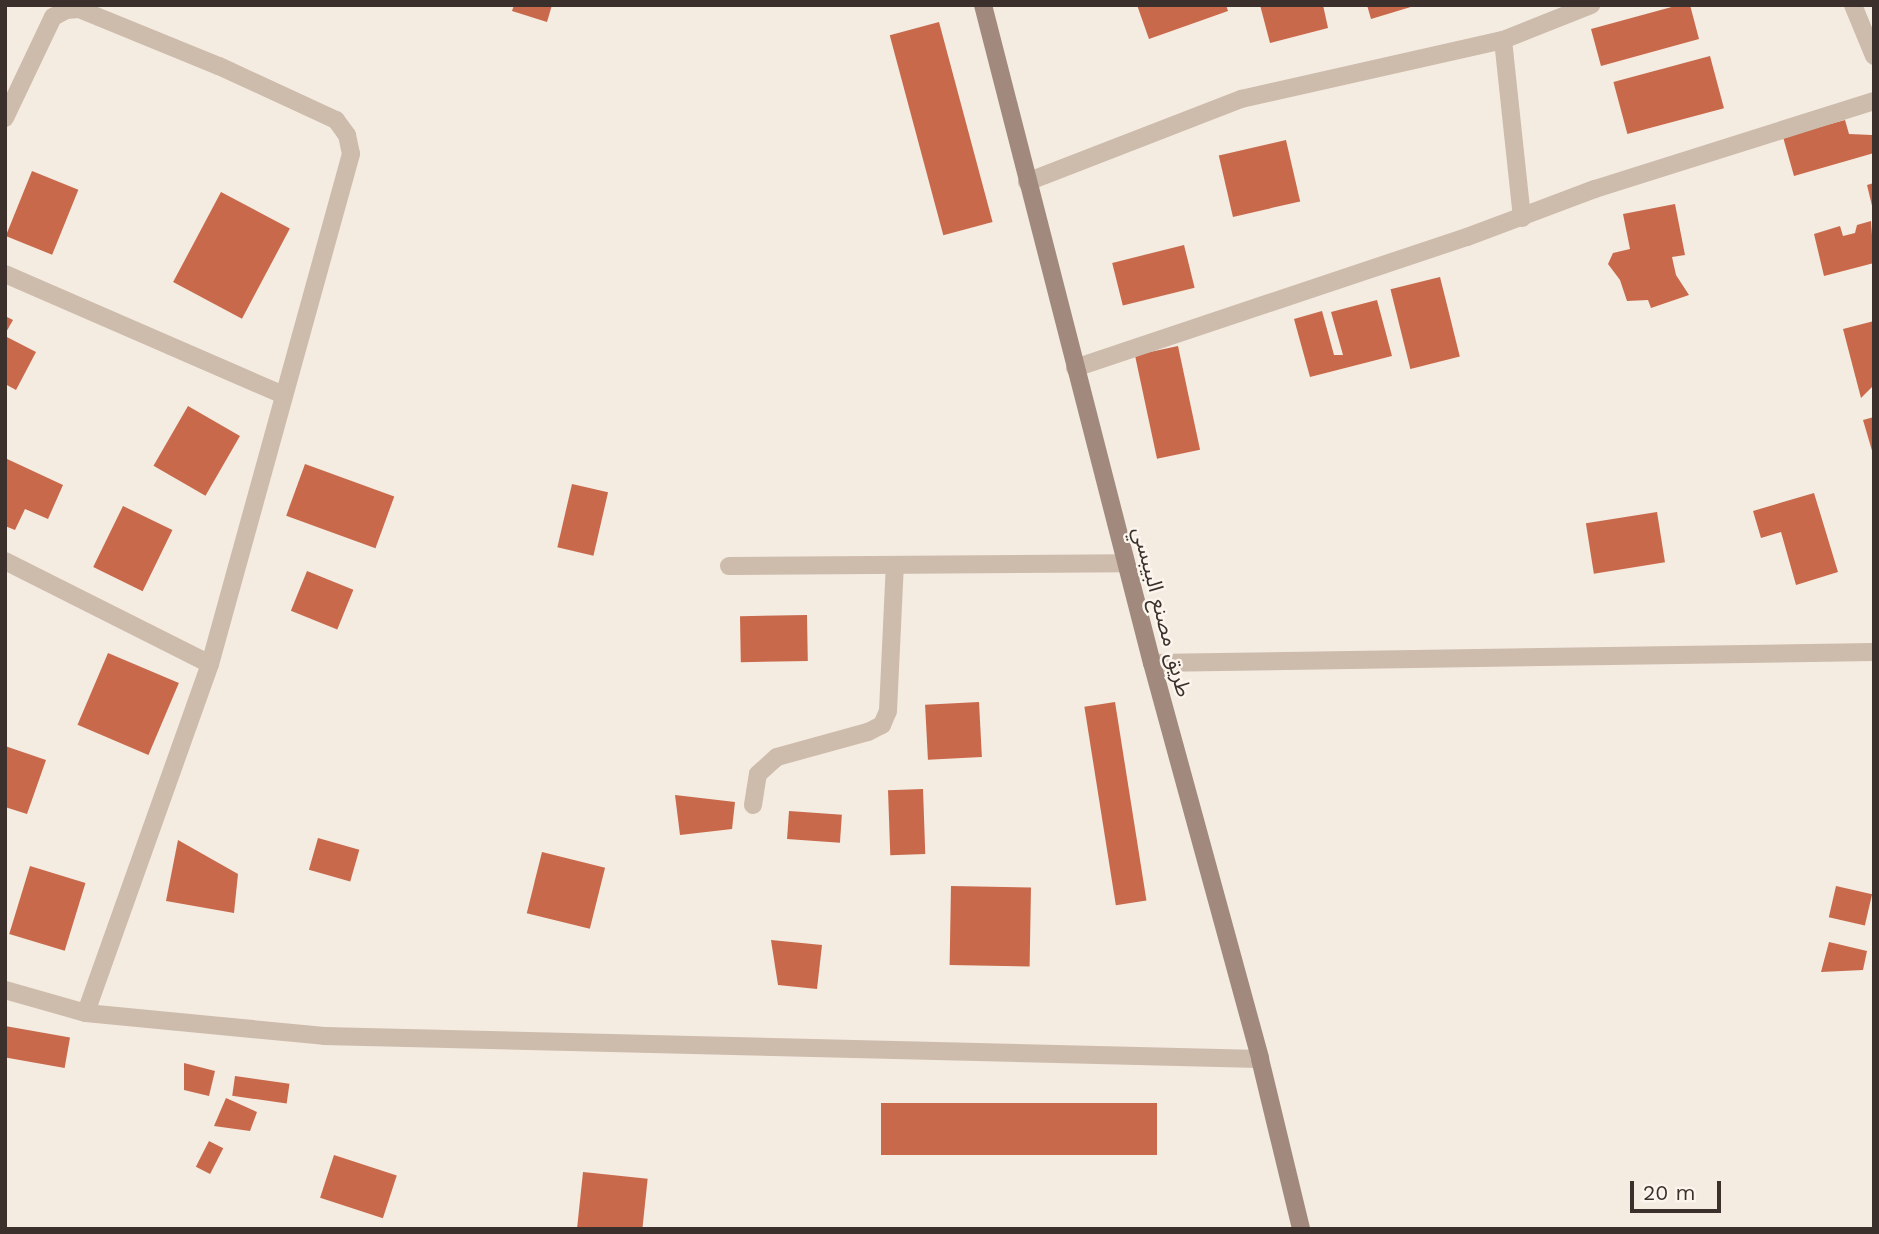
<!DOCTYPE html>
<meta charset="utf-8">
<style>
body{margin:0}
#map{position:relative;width:1879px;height:1234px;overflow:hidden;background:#f4ebe1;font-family:"Work Sans","Noto Sans Arabic",sans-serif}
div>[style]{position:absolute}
.building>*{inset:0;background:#c8694b;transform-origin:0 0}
.minor>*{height:18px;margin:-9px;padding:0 9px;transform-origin:9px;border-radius:9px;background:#cdbbac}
.secondary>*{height:18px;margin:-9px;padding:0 9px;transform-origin:9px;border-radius:9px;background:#a18a7d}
span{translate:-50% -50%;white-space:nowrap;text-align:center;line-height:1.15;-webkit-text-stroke:5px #fbf5ee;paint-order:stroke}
.street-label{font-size:21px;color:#3b302b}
.frame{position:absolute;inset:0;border:7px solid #3b302b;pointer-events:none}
.scale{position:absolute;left:1630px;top:1181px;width:91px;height:32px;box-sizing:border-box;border:4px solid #3b302b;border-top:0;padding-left:9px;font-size:21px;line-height:24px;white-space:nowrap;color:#3b302b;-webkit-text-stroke:5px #fbf5ee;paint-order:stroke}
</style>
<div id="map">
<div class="building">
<div style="clip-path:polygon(514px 5px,552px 5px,547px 22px,512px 11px)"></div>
<div style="clip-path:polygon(1137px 5px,1226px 5px,1228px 11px,1149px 39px)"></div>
<div style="clip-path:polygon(1260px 5px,1323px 5px,1328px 28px,1270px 43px)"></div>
<div style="clip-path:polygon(1367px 5px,1414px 5px,1414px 6px,1371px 19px)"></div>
<div style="clip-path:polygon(1679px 5px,1690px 5px,1699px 39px,1601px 66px,1591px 29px)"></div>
<div style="left:939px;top:22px;width:207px;height:51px;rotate:75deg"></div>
<div style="left:1710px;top:56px;width:54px;height:100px;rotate:75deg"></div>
<div style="clip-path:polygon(1845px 120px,1849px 134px,1872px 135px,1874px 153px,1794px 176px,1783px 137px)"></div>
<div style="left:1286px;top:140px;width:63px;height:69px;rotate:77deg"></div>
<div style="left:32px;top:171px;width:50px;height:70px;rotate:22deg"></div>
<div style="clip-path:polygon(1874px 183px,1874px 209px,1873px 210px,1867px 185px)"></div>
<div style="left:221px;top:192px;width:78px;height:102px;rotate:28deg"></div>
<div style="clip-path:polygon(1675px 204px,1685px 255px,1672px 257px,1676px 275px,1689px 295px,1651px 308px,1648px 300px,1627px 301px,1620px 280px,1608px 264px,1613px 253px,1630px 249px,1623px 214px)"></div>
<div style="clip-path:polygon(1871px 221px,1874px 263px,1824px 276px,1814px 234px,1840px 226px,1843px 236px,1855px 233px,1857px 225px)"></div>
<div style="left:1184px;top:245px;width:44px;height:74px;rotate:76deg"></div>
<div style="left:1440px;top:277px;width:82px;height:51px;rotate:76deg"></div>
<div style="clip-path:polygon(1377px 300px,1392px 356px,1310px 377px,1294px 319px,1322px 311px,1334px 355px,1343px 355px,1331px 312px)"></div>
<div style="clip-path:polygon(5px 316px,13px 320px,5px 334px)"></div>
<div style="clip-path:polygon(1874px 321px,1874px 385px,1861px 398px,1843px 329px)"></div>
<div style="clip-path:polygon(5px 336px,36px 352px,16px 390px,5px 384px)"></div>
<div style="left:1178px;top:346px;width:106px;height:44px;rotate:78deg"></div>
<div style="left:188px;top:406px;width:60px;height:69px;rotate:30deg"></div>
<div style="clip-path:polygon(1874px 417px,1874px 454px,1873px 454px,1863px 420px)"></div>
<div style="clip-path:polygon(5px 458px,63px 485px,48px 519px,25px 509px,15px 530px,5px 526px)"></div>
<div style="left:305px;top:464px;width:95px;height:55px;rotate:20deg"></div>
<div style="left:572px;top:484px;width:37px;height:65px;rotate:13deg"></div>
<div style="clip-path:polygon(1814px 493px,1838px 572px,1796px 585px,1781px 532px,1761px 538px,1753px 511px)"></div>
<div style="left:123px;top:506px;width:55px;height:68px;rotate:26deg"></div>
<div style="left:1657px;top:512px;width:51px;height:72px;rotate:81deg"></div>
<div style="left:307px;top:571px;width:50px;height:43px;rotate:22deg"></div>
<div style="left:807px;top:615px;width:46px;height:67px;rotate:89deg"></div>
<div style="left:108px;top:653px;width:77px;height:78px;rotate:23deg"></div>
<div style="left:979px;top:702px;width:55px;height:54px;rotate:87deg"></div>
<div style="left:1115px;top:702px;width:201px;height:31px;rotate:81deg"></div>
<div style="clip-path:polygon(5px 746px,46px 760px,27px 814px,5px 807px)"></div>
<div style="left:923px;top:789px;width:65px;height:35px;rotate:88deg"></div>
<div style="clip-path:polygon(675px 795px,735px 802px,732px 829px,680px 835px)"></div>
<div style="left:789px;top:811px;width:53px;height:28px;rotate:4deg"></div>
<div style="left:318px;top:838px;width:43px;height:33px;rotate:16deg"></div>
<div style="clip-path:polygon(178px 840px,238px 874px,234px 913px,166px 901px)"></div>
<div style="left:542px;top:852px;width:65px;height:63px;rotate:14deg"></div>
<div style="left:30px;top:866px;width:58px;height:71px;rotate:17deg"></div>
<div style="left:951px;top:886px;width:80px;height:79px;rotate:1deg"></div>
<div style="left:1836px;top:886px;width:37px;height:32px;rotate:13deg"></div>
<div style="clip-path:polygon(771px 940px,822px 945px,817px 989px,778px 985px)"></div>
<div style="clip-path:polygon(1829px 942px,1867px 951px,1863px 970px,1821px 972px)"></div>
<div style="left:5px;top:1026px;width:66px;height:31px;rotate:10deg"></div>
<div style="clip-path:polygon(184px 1063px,215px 1071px,209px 1096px,184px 1090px)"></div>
<div style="left:235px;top:1076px;width:55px;height:20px;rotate:8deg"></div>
<div style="clip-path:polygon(226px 1098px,257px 1112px,250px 1131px,214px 1126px)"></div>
<div style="left:881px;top:1103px;width:276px;height:52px"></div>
<div style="left:209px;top:1141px;width:16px;height:29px;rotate:27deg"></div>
<div style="left:334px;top:1155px;width:66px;height:45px;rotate:18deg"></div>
<div style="left:583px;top:1172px;width:65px;height:57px;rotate:6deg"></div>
</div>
<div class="minor">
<div style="left:1853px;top:5px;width:55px;rotate:67.6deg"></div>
<div style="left:1503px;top:40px;width:179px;rotate:83.9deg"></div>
<div style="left:5px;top:118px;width:112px;rotate:-64.6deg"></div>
<div style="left:53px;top:17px;width:15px;rotate:-28deg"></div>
<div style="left:66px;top:10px;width:13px;rotate:-4deg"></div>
<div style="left:79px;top:9px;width:151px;rotate:22.2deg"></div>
<div style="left:219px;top:66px;width:129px;rotate:24.8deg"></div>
<div style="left:336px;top:120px;width:19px;rotate:54deg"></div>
<div style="left:347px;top:135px;width:19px;rotate:78deg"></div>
<div style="left:351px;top:154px;width:529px;rotate:105.45deg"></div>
<div style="left:210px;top:664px;width:370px;rotate:109.6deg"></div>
<div style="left:1027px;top:182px;width:230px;rotate:-21.2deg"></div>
<div style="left:1241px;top:99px;width:269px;rotate:-12.7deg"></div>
<div style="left:1503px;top:40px;width:95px;rotate:-21.7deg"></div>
<div style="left:5px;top:274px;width:303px;rotate:23.5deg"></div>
<div style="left:1075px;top:368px;width:413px;rotate:-18.5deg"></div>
<div style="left:1467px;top:237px;width:137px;rotate:-20.6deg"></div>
<div style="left:1595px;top:189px;width:293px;rotate:-17.5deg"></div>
<div style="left:5px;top:561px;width:229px;rotate:26.7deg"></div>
<div style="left:729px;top:566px;width:397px;rotate:-0.4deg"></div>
<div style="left:1152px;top:663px;width:722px;rotate:-0.87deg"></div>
<div style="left:753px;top:805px;width:31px;rotate:-81deg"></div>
<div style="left:758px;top:774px;width:25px;rotate:-42deg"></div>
<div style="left:777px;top:757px;width:94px;rotate:-15.4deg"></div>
<div style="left:868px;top:732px;width:16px;rotate:-27deg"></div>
<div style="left:882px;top:725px;width:15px;rotate:-67deg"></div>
<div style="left:888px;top:711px;width:146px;rotate:-87.3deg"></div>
<div style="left:5px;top:990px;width:84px;rotate:15.9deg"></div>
<div style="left:86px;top:1013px;width:239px;rotate:5.5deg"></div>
<div style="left:324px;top:1036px;width:936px;rotate:1.41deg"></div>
</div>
<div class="secondary">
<div style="left:983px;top:5px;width:679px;rotate:75.6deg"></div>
<div style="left:1152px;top:663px;width:410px;rotate:74.7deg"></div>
<div style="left:1260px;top:1059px;width:175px;rotate:76.4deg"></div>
</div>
<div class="street-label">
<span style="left:1162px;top:612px;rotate:75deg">طريق مصنع البيبسي</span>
</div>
<div class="frame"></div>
<div class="scale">20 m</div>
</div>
